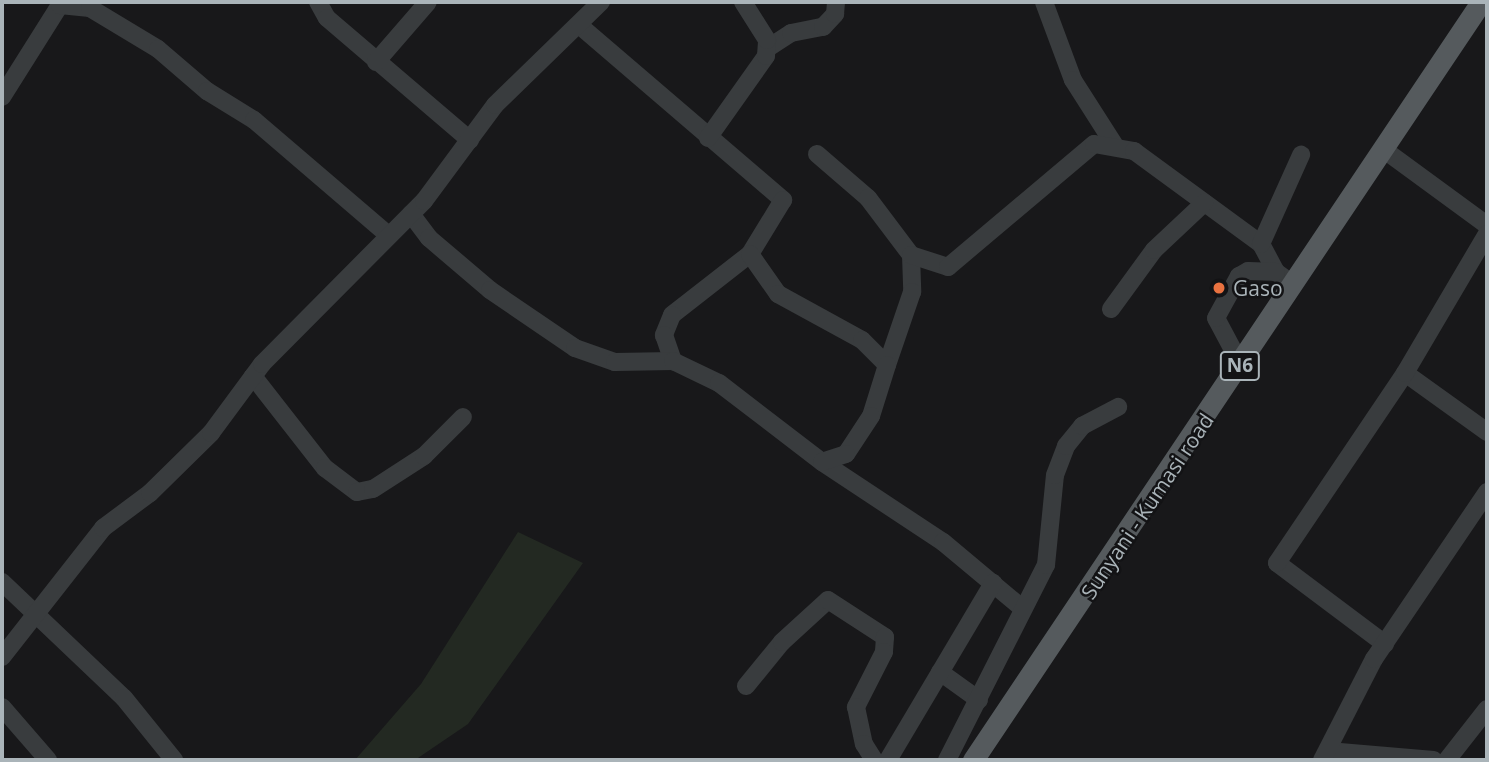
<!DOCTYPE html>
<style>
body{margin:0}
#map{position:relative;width:1489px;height:762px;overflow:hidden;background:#18181a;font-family:"Open Sans",sans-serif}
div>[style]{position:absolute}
.green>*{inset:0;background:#232922}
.minor>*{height:18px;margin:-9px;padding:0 9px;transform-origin:9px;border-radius:9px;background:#393c3e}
.major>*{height:21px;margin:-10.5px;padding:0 10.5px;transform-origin:10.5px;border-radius:10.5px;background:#555a5d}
.dots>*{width:19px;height:19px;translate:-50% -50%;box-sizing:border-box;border:4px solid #131315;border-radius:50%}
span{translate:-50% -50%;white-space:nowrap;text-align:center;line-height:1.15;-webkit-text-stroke:5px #131315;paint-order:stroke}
.shield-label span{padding:2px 5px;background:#131315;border:2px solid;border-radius:5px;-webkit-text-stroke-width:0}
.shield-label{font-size:19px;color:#aab4b9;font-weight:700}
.poi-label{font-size:21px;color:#aab4b9}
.left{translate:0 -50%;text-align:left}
.street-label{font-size:21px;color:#aab4b9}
.frame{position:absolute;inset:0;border:4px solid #aab4b9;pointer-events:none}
</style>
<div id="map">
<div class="green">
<div style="clip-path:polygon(518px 532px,583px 563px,468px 724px,415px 760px,355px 760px,421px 684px)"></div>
</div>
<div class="minor">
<div style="left:318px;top:2px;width:18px;rotate:61deg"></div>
<div style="left:327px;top:18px;width:188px;rotate:40.5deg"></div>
<div style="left:1044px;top:2px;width:83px;rotate:69.6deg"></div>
<div style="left:1073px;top:80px;width:76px;rotate:57.4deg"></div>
<div style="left:579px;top:25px;width:269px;rotate:40.6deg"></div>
<div style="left:783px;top:200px;width:63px;rotate:121.4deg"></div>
<div style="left:750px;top:254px;width:99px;rotate:142deg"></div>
<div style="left:672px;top:315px;width:22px;rotate:112deg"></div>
<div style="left:664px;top:335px;width:28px;rotate:71deg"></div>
<div style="left:768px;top:48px;width:27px;rotate:-33deg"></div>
<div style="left:791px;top:33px;width:33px;rotate:-11deg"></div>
<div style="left:823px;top:27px;width:18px;rotate:-47deg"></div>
<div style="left:835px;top:14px;width:12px;rotate:-85deg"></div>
<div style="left:376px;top:62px;width:79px;rotate:-49.1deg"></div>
<div style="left:2px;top:97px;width:109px;rotate:-57.8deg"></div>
<div style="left:60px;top:5px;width:30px;rotate:6deg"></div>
<div style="left:90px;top:8px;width:79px;rotate:31.1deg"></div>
<div style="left:158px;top:49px;width:65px;rotate:40.6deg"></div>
<div style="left:207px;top:91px;width:55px;rotate:31.7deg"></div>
<div style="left:254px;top:120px;width:177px;rotate:40.6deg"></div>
<div style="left:708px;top:138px;width:100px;rotate:-54.7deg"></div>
<div style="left:766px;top:56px;width:16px;rotate:-86deg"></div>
<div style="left:767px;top:40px;width:45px;rotate:-122.3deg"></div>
<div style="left:1383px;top:149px;width:129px;rotate:36.2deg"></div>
<div style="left:817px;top:154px;width:67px;rotate:40.8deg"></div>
<div style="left:868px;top:198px;width:71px;rotate:53deg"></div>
<div style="left:911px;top:255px;width:37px;rotate:88deg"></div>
<div style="left:912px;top:292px;width:77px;rotate:108.9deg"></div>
<div style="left:411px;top:214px;width:30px;rotate:53deg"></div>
<div style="left:429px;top:238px;width:80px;rotate:40.4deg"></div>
<div style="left:490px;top:290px;width:103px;rotate:34.3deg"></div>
<div style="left:575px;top:348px;width:42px;rotate:19.3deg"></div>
<div style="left:615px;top:362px;width:58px;rotate:-1deg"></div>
<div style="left:673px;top:361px;width:51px;rotate:25.6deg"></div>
<div style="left:719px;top:383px;width:130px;rotate:37.5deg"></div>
<div style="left:822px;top:462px;width:145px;rotate:33.5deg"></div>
<div style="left:943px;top:542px;width:104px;rotate:39.9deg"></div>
<div style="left:750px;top:254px;width:49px;rotate:55deg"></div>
<div style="left:778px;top:294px;width:96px;rotate:28.7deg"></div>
<div style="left:862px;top:340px;width:35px;rotate:45deg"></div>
<div style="left:887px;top:365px;width:53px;rotate:107.4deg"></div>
<div style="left:871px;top:416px;width:45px;rotate:123.3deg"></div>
<div style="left:846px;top:454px;width:25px;rotate:162deg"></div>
<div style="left:911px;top:255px;width:39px;rotate:18deg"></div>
<div style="left:948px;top:267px;width:191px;rotate:-40.1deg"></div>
<div style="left:1094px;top:144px;width:41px;rotate:9.9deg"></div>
<div style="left:1134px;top:151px;width:157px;rotate:36.2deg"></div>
<div style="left:1293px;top:284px;width:21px;rotate:-145deg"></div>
<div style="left:1276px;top:272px;width:32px;rotate:-118deg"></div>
<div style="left:1261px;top:244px;width:98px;rotate:-65.8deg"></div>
<div style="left:1111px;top:309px;width:73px;rotate:-53.9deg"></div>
<div style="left:1154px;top:250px;width:69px;rotate:-43.2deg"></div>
<div style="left:1241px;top:365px;width:53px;rotate:-118deg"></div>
<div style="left:1216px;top:318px;width:48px;rotate:-61.3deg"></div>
<div style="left:1239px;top:276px;width:10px;rotate:-29deg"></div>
<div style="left:1248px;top:271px;width:28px;rotate:2deg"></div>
<div style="left:1405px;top:373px;width:101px;rotate:35.7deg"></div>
<div style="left:253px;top:376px;width:117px;rotate:52deg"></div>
<div style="left:325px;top:468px;width:40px;rotate:37deg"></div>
<div style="left:357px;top:492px;width:16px;rotate:-11deg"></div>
<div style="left:373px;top:489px;width:61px;rotate:-32.9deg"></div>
<div style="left:424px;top:456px;width:55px;rotate:-45deg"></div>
<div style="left:2px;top:582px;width:168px;rotate:43.6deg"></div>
<div style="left:124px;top:698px;width:80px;rotate:51.1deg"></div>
<div style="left:1385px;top:644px;width:135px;rotate:-143.1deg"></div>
<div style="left:1277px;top:563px;width:229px;rotate:-56deg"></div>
<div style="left:1405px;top:373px;width:161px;rotate:-59.5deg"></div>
<div style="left:2px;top:657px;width:164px;rotate:-51.9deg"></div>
<div style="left:103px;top:528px;width:59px;rotate:-36.7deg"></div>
<div style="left:150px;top:493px;width:86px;rotate:-44.5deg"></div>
<div style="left:211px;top:433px;width:86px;rotate:-53.5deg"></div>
<div style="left:262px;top:364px;width:230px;rotate:-45.2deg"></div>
<div style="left:424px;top:201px;width:119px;rotate:-53.5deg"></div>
<div style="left:495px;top:105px;width:148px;rotate:-44.2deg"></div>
<div style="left:940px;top:672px;width:48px;rotate:35.7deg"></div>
<div style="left:746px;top:686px;width:57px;rotate:-50.7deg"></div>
<div style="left:782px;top:642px;width:62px;rotate:-42.4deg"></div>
<div style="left:828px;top:600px;width:68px;rotate:33deg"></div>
<div style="left:885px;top:637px;width:15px;rotate:94deg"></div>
<div style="left:884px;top:652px;width:62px;rotate:117deg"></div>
<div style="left:856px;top:707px;width:38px;rotate:78deg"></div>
<div style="left:864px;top:744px;width:19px;rotate:58deg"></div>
<div style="left:2px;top:707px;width:70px;rotate:49deg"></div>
<div style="left:1328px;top:751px;width:106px;rotate:4.9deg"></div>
<div style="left:888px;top:760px;width:206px;rotate:-59.3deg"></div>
<div style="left:947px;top:760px;width:219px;rotate:-63.1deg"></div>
<div style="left:1046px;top:565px;width:90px;rotate:-84.3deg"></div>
<div style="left:1055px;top:475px;width:31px;rotate:-69deg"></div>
<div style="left:1066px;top:446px;width:26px;rotate:-51deg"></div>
<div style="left:1082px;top:426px;width:41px;rotate:-27.8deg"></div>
<div style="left:1322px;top:760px;width:114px;rotate:-62.8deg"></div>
<div style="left:1374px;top:659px;width:202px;rotate:-55.9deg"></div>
<div style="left:1447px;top:760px;width:65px;rotate:-51.9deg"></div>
</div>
<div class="major">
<div style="left:973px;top:760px;width:912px;rotate:-56.17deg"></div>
</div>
<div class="dots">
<div style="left:1219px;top:288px;background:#e97240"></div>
</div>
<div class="shield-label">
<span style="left:1240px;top:366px">N6</span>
</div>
<div class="poi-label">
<span class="left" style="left:1233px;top:288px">Gaso</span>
</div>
<div class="street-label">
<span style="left:1147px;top:506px;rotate:-56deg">Sunyani - Kumasi road</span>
</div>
<div class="frame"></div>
</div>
